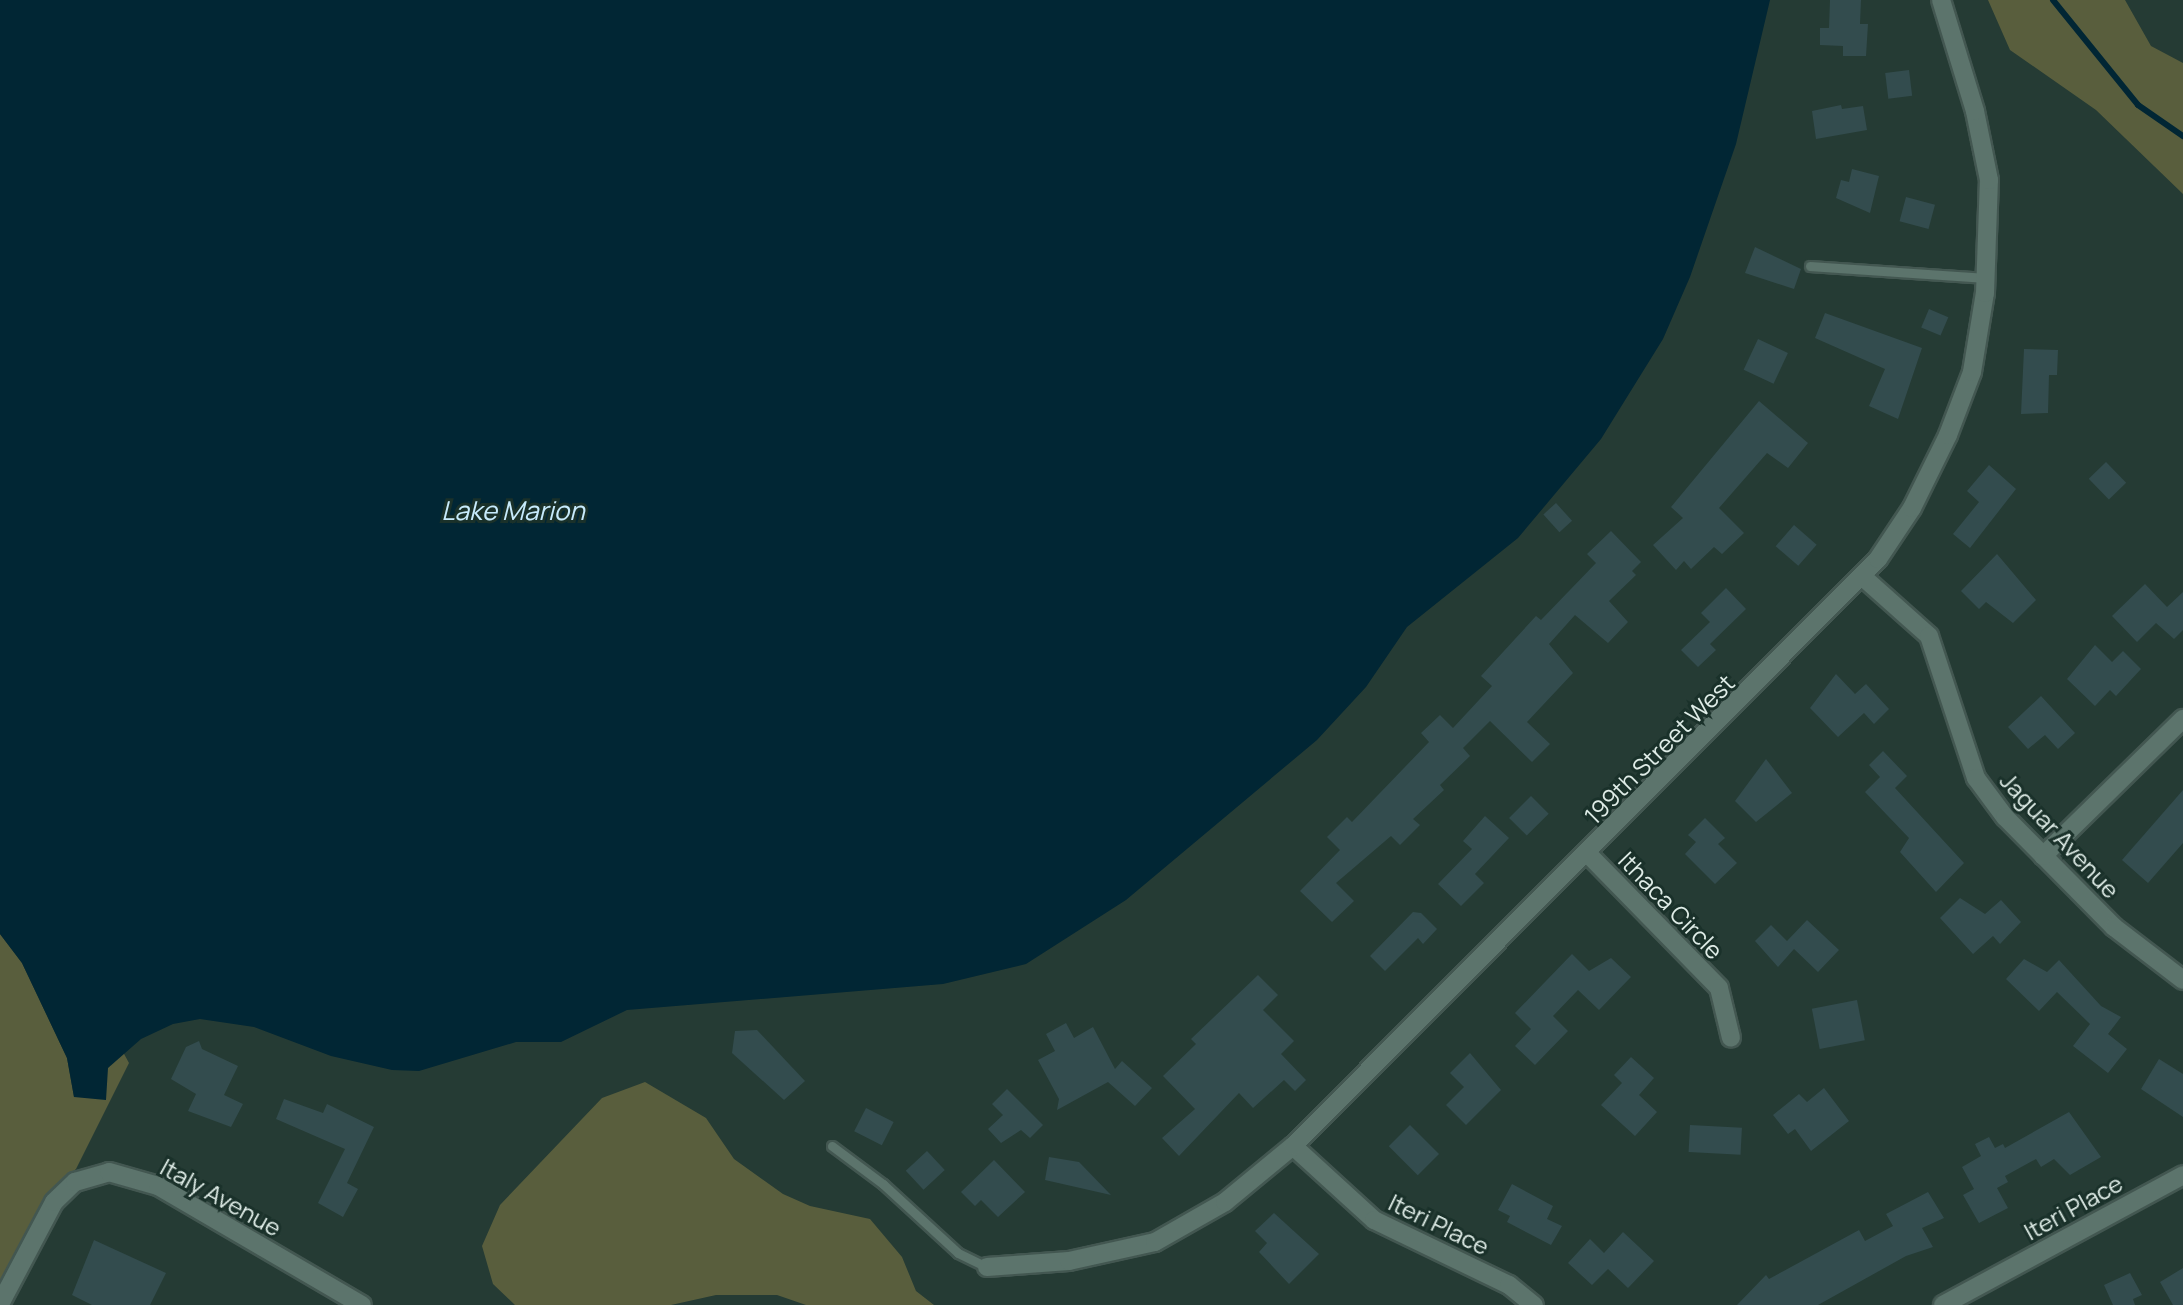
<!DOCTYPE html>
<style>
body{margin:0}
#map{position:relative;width:2183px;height:1305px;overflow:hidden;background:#253b34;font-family:Manrope,sans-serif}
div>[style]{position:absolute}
.green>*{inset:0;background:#595e3d}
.water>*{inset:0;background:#012634}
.stream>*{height:6px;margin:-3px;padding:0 3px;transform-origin:3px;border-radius:3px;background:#012634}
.building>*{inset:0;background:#334c4e;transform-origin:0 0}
.roads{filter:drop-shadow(2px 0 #435751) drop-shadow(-2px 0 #435751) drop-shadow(0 2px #435751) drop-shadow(0 -2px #435751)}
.lane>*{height:9px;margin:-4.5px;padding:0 4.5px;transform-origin:4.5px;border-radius:4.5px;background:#5c746c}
.street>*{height:18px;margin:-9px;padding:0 9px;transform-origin:9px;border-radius:9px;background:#5c746c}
span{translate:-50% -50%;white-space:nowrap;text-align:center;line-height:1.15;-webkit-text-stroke:6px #1a312a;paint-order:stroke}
.street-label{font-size:24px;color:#dfece7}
.water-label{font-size:26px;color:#c7ebfc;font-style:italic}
</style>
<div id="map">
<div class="green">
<div style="clip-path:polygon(1988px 0,2125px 0,2151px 46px,2183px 63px,2183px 194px,2096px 110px,2010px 50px)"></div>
<div style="clip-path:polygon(0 934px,22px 963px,67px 1058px,74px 1097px,123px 1052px,129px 1063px,76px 1169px,55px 1186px,0 1285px)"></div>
<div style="clip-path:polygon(645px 1082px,706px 1118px,734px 1159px,783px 1194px,810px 1206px,870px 1219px,902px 1257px,916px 1291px,934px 1305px,806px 1305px,777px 1295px,716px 1295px,671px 1305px,515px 1305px,493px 1284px,482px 1246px,500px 1205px,602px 1098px)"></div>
</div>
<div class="water">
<div style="clip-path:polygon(0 0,1770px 0,1736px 144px,1690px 277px,1663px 339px,1601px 439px,1518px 538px,1407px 627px,1366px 687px,1317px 740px,1126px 900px,1026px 964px,943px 984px,627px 1010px,561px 1042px,516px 1042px,419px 1071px,392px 1070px,331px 1056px,254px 1027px,200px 1019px,173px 1024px,141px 1039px,108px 1068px,106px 1100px,74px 1097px,67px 1058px,22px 963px,0 934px)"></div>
</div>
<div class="stream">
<div style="left:2053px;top:0;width:135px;rotate:51deg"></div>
<div style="left:2138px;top:105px;width:55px;rotate:34.6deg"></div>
</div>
<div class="building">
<div style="clip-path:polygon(1830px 0,1861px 0,1860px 24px,1868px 24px,1866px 56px,1843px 56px,1843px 46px,1820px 45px,1820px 28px,1829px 28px)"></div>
<div style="left:1909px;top:70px;width:26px;height:24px;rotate:83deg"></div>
<div style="clip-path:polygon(1841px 105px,1842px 109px,1863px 106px,1867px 130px,1816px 139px,1812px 111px)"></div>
<div style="clip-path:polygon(1852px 169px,1879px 176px,1870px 213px,1836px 198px,1841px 180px,1849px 182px)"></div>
<div style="left:1906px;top:197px;width:30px;height:25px;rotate:15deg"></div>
<div style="clip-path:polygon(1755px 247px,1801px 269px,1794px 289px,1745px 273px)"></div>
<div style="left:1929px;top:309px;width:21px;height:20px;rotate:23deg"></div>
<div style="clip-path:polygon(1825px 313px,1922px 348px,1898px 419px,1869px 406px,1885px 369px,1815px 338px)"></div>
<div style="left:1758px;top:339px;width:33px;height:34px;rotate:25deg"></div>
<div style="clip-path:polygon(2024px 349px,2058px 350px,2057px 375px,2049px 375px,2048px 413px,2021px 414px)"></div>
<div style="clip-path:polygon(1759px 401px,1808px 443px,1788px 468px,1767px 453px,1719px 508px,1744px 533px,1722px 554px,1714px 547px,1691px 569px,1684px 561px,1676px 570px,1653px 545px,1683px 518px,1671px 507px)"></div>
<div style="left:2106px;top:462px;width:29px;height:24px;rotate:46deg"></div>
<div style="clip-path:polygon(1989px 465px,2016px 489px,1970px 548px,1953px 534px,1979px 502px,1967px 491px)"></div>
<div style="left:1556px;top:503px;width:24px;height:17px;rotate:48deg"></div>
<div style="left:1794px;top:525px;width:30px;height:28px;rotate:41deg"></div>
<div style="clip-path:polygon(1611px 531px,1641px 562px,1632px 571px,1636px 575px,1609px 601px,1628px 622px,1608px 643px,1575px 615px,1549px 644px,1573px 673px,1527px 722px,1550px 744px,1532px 762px,1490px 721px,1463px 748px,1470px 756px,1440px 785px,1444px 790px,1413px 819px,1420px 825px,1400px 845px,1391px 836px,1336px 883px,1354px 901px,1332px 922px,1300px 891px,1340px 850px,1327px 837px,1347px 817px,1352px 822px,1429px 742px,1421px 733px,1440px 715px,1453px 728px,1492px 686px,1481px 676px,1536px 616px,1541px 620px,1596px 563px,1587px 554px)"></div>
<div style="clip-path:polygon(1997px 554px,2036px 600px,2013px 623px,1986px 602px,1979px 609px,1961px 591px)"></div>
<div style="clip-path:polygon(2145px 584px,2167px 607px,2183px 592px,2183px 630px,2174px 639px,2156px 623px,2137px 642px,2112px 616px)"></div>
<div style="clip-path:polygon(1726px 588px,1746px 609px,1710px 644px,1716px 650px,1698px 667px,1681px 650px,1710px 622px,1701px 613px)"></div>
<div style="clip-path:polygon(2095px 645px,2112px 662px,2123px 651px,2141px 669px,2116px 696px,2110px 690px,2095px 706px,2067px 679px)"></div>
<div style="clip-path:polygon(1836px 674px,1855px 694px,1866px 684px,1889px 709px,1874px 724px,1864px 713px,1838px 737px,1810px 708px)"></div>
<div style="clip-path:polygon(2041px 696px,2075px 733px,2058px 749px,2045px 735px,2028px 749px,2008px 727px)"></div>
<div style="clip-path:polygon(1883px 751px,1907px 776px,1895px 788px,1964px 863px,1936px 892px,1900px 852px,1909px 838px,1865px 792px,1880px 777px,1869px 765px)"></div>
<div style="clip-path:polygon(1766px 759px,1792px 793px,1756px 822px,1735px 801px)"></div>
<div style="clip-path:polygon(2183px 790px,2183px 843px,2148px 883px,2122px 860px)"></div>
<div style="left:1531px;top:796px;width:25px;height:31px;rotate:45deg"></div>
<div style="clip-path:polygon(1485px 816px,1509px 838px,1475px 874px,1484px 883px,1461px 906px,1438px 884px,1472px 849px,1463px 841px)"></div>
<div style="clip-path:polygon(1705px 818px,1725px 838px,1718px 844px,1737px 863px,1715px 884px,1685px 854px,1696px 842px,1688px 835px)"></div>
<div style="clip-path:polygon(1960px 898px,1985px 914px,2001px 900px,2021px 922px,2000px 944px,1993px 936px,1973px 954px,1940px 918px)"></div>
<div style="clip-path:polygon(1413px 912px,1421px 913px,1437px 929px,1423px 944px,1418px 938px,1385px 971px,1370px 956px)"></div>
<div style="clip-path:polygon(1807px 920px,1839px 950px,1818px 972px,1794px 949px,1778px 967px,1755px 941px,1771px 925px,1787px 941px)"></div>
<div style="clip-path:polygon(1572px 954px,1589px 971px,1611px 958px,1631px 977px,1599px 1010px,1578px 990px,1553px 1016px,1568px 1031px,1535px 1065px,1515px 1046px,1531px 1029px,1515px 1013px)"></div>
<div style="clip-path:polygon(2024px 959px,2047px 972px,2059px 960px,2101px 1006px,2121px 1017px,2108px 1034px,2127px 1049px,2108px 1073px,2073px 1046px,2090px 1024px,2057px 992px,2039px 1011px,2006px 979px)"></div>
<div style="clip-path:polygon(1258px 975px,1278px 995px,1263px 1010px,1294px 1041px,1281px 1054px,1306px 1080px,1295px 1091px,1284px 1080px,1253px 1108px,1239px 1093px,1179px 1156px,1162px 1138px,1195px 1109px,1163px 1076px,1196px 1044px,1191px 1039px)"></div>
<div style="left:1857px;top:1000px;width:41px;height:46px;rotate:79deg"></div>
<div style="clip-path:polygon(1066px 1023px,1074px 1038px,1093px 1027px,1115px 1069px,1122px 1061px,1152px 1088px,1135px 1106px,1108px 1082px,1057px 1110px,1059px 1099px,1038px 1060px,1055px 1051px,1046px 1034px)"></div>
<div style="clip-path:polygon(757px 1030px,805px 1081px,784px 1100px,732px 1053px,735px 1031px)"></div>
<div style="clip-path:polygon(199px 1041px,202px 1049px,238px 1066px,224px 1095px,243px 1104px,231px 1127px,188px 1111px,196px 1094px,171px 1079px,186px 1047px)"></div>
<div style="clip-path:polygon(1470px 1053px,1501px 1090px,1466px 1125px,1446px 1105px,1464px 1087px,1450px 1073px)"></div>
<div style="clip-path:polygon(1631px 1057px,1654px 1078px,1639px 1095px,1657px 1112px,1635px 1136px,1601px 1105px,1622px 1083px,1614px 1075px)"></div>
<div style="clip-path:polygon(2159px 1059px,2183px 1074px,2183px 1117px,2141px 1089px)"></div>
<div style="clip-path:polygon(1824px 1088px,1849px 1121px,1811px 1151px,1795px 1129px,1788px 1134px,1773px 1115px,1799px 1094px,1807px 1102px)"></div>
<div style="clip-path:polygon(1007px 1089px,1043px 1125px,1030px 1138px,1021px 1130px,1001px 1143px,988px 1129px,1003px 1115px,992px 1104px)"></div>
<div style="clip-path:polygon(284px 1099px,323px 1113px,327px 1104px,374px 1127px,347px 1183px,358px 1189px,343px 1217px,318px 1203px,345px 1149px,276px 1119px)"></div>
<div style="left:866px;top:1108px;width:31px;height:26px;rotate:27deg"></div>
<div style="clip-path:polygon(2069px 1112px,2101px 1157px,2070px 1175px,2054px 1159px,2041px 1167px,2036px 1159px,2005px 1176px,2008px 1182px,1997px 1188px,2008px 1208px,1979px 1223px,1963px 1195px,1974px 1189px,1962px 1167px,1981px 1156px,1975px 1144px,1989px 1137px,1995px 1148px,2003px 1144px,2005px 1148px)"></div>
<div style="left:1410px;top:1125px;width:41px;height:30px;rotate:45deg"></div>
<div style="left:1690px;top:1125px;width:52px;height:27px;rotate:3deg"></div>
<div style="left:927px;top:1151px;width:26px;height:29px;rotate:47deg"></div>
<div style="clip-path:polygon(1049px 1157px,1079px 1162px,1111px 1195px,1045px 1180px)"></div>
<div style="clip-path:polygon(994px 1160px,1025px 1192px,998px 1217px,981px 1200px,975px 1206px,961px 1192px)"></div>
<div style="clip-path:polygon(1512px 1184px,1553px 1206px,1547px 1219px,1562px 1226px,1551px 1245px,1507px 1222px,1510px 1216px,1498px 1210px)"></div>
<div style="clip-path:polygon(1928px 1192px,1944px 1218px,1922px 1228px,1933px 1247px,1906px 1256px,1818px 1305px,1737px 1305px,1766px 1275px,1769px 1279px,1859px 1230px,1865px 1241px,1893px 1226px,1886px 1214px)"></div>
<div style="clip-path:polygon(1274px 1213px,1319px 1254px,1289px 1284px,1259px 1252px,1267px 1243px,1255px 1231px)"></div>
<div style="clip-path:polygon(1623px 1232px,1654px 1261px,1628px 1288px,1608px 1269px,1592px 1285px,1568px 1263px,1590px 1239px,1604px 1253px)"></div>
<div style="clip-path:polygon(94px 1240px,166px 1273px,150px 1305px,92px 1305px,72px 1295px)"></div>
<div style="clip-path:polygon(2183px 1268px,2183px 1305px,2173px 1305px,2160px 1282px)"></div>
<div style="clip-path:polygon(2130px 1273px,2142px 1295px,2133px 1299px,2135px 1305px,2113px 1305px,2104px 1285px)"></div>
</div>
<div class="roads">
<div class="lane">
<div style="left:1810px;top:266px;width:176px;rotate:3.9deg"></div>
<div style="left:832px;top:1146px;width:64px;rotate:36.7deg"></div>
<div style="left:883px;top:1184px;width:102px;rotate:42.6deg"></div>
<div style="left:958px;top:1253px;width:32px;rotate:26deg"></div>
</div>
<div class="street">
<div style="left:1864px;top:578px;width:87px;rotate:41.7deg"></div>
<div style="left:1929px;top:636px;width:150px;rotate:71.7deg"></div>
<div style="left:1976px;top:778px;width:49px;rotate:53.4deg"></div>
<div style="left:2005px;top:817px;width:155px;rotate:45.3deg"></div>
<div style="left:2114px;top:927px;width:87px;rotate:37.5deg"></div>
<div style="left:1588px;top:854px;width:187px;rotate:45.6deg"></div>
<div style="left:1719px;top:988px;width:51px;rotate:76.5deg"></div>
<div style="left:2043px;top:856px;width:196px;rotate:-44.4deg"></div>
<div style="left:1293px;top:1146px;width:110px;rotate:42.4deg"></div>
<div style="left:1374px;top:1220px;width:150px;rotate:25.7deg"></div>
<div style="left:1509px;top:1285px;width:32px;rotate:39deg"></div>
<div style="left:987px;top:1267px;width:82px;rotate:-4.2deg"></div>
<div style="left:1069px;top:1261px;width:88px;rotate:-12.5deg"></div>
<div style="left:1155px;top:1242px;width:81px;rotate:-29.7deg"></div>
<div style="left:1225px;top:1202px;width:88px;rotate:-39.5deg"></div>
<div style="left:1293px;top:1146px;width:829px;rotate:-45.1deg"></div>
<div style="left:1878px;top:559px;width:61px;rotate:-56.3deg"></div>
<div style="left:1912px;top:508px;width:81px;rotate:-63.7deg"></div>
<div style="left:1948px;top:435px;width:67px;rotate:-69.1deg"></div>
<div style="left:1972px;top:372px;width:80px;rotate:-80.7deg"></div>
<div style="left:1985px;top:293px;width:113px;rotate:-88deg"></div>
<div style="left:1989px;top:180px;width:70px;rotate:-101.5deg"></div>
<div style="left:1975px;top:111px;width:116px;rotate:-107deg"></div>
<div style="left:0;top:1304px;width:115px;rotate:-62.1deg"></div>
<div style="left:54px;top:1202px;width:29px;rotate:-44deg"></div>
<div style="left:75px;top:1182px;width:35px;rotate:-16deg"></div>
<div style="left:109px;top:1172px;width:51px;rotate:15.9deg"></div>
<div style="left:158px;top:1186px;width:236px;rotate:30.3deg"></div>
<div style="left:1943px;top:1305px;width:273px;rotate:-28.4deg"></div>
</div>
</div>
<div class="street-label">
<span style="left:1659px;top:749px;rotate:-45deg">199th Street West</span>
<span style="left:2060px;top:835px;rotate:47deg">Jaguar Avenue</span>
<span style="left:1671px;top:905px;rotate:46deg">Ithaca Circle</span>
<span style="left:221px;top:1197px;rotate:29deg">Italy Avenue</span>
<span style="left:2073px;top:1207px;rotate:-29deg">Iteri Place</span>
<span style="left:1439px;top:1224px;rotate:26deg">Iteri Place</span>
</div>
<div class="water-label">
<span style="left:513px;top:511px">Lake Marion</span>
</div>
</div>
